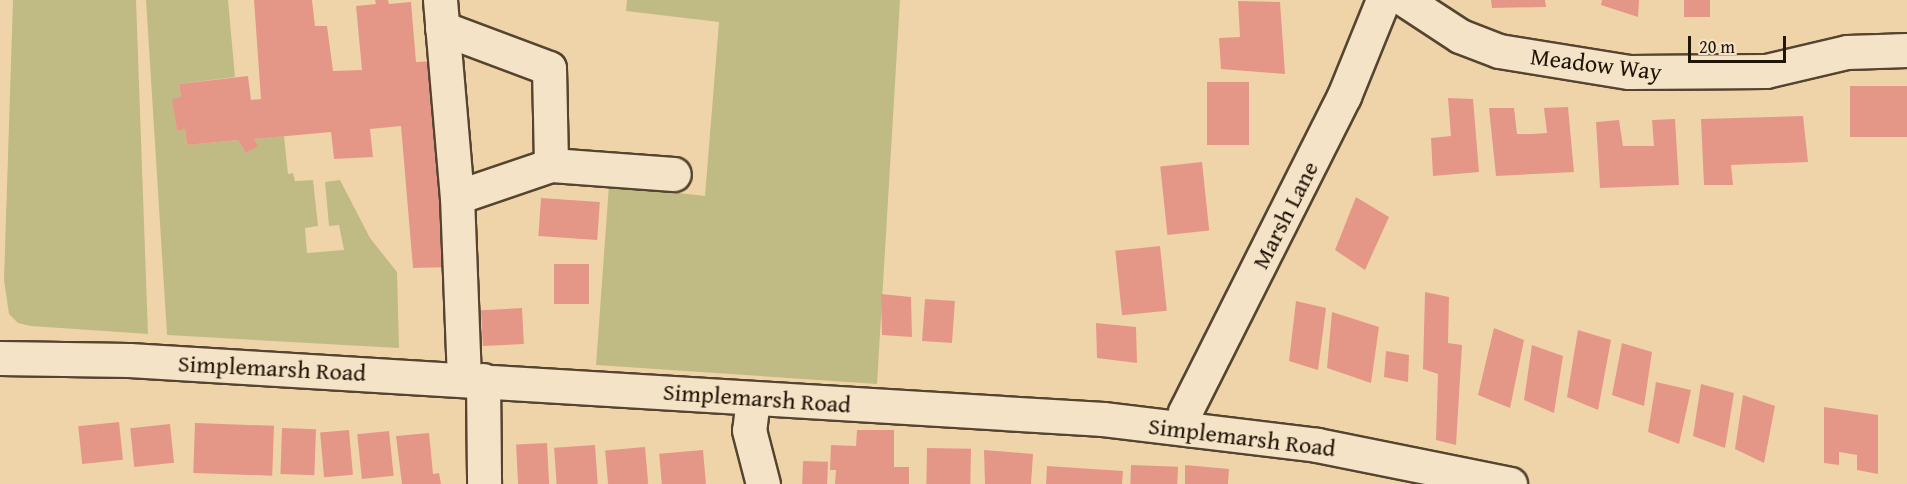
<!DOCTYPE html>
<style>
body{margin:0}
#map{position:relative;width:1907px;height:484px;overflow:hidden;background:#f0d4a9;font-family:"Gentium Book Plus",serif}
div>[style]{position:absolute}
.green>*{inset:0;background:#c0bb84}
.building>*{inset:0;background:#e59787;transform-origin:0 0}
.roads{filter:drop-shadow(2px 0 #554530) drop-shadow(-2px 0 #554530) drop-shadow(0 2px #554530) drop-shadow(0 -2px #554530)}
.minor>*{height:33px;margin:-16.5px;padding:0 16.5px;transform-origin:16.5px;border-radius:16.5px;background:#f5e3c7}
span{translate:-50% -50%;white-space:nowrap;text-align:center;line-height:1.15;-webkit-text-stroke:4.5px #f5e3c7;paint-order:stroke}
.street-label{font-size:24px;color:#211508}
.scale{position:absolute;left:1688px;top:36px;width:98px;height:27px;box-sizing:border-box;border:3px solid #211508;border-top:0;padding-left:8px;font-size:18px;line-height:21px;white-space:nowrap;color:#211508;-webkit-text-stroke:4px #f5e3c7;paint-order:stroke}
</style>
<div id="map">
<div class="green">
<div style="clip-path:polygon(13px 0,136px 0,148px 334px,31px 326px,18px 323px,9px 314px,4px 280px)"></div>
<div style="clip-path:polygon(146px 0,228px 0,235px 77px,179px 84px,181px 97px,173px 100px,177px 131px,185px 129px,187px 145px,238px 140px,246px 153px,257px 146px,254px 139px,284px 136px,288px 174px,293px 173px,295px 181px,313px 180px,318px 226px,305px 228px,307px 253px,344px 250px,339px 225px,329px 226px,325px 182px,340px 180px,370px 238px,397px 272px,399px 348px,167px 335px)"></div>
<div style="clip-path:polygon(627px 0,900px 0,877px 384px,596px 365px,609px 185px,705px 196px,719px 22px,626px 11px)"></div>
</div>
<div class="building">
<div style="clip-path:polygon(254px 0,312px 0,315px 26px,327px 26px,333px 71px,362px 70px,356px 6px,376px 4px,375px 0,388px 0,389px 4px,411px 2px,416px 62px,436px 61px,453px 267px,413px 268px,401px 126px,370px 129px,373px 157px,334px 159px,331px 132px,254px 139px,258px 146px,246px 153px,238px 140px,187px 145px,185px 129px,177px 131px,172px 99px,181px 97px,179px 84px,248px 76px,251px 100px,261px 99px)"></div>
<div style="clip-path:polygon(1491px 0,1545px 0,1546px 7px,1492px 8px)"></div>
<div style="clip-path:polygon(1602px 0,1639px 0,1638px 17px,1601px 5px)"></div>
<div style="left:1684px;top:0;width:26px;height:17px"></div>
<div style="clip-path:polygon(1238px 1px,1280px 2px,1285px 74px,1221px 69px,1219px 38px,1240px 37px)"></div>
<div style="left:1207px;top:82px;width:42px;height:63px"></div>
<div style="left:1907px;top:86px;width:51px;height:57px;rotate:90deg"></div>
<div style="clip-path:polygon(1448px 98px,1473px 99px,1479px 172px,1433px 176px,1431px 138px,1451px 136px)"></div>
<div style="clip-path:polygon(1568px 107px,1574px 172px,1496px 176px,1489px 108px,1514px 108px,1517px 134px,1532px 134px,1547px 133px,1544px 108px)"></div>
<div style="clip-path:polygon(1803px 116px,1808px 162px,1731px 165px,1733px 185px,1704px 185px,1701px 119px)"></div>
<div style="clip-path:polygon(1675px 119px,1679px 185px,1600px 188px,1596px 122px,1619px 120px,1623px 146px,1654px 146px,1652px 120px)"></div>
<div style="left:1202px;top:162px;width:69px;height:42px;rotate:84deg"></div>
<div style="clip-path:polygon(1356px 197px,1389px 217px,1365px 270px,1335px 250px)"></div>
<div style="left:541px;top:198px;width:59px;height:38px;rotate:4deg"></div>
<div style="left:1160px;top:246px;width:65px;height:45px;rotate:84deg"></div>
<div style="left:554px;top:264px;width:35px;height:40px"></div>
<div style="clip-path:polygon(1425px 292px,1449px 297px,1448px 343px,1462px 345px,1456px 445px,1436px 440px,1438px 374px,1423px 369px)"></div>
<div style="clip-path:polygon(881px 294px,911px 297px,912px 337px,882px 335px)"></div>
<div style="left:925px;top:299px;width:30px;height:42px;rotate:4deg"></div>
<div style="clip-path:polygon(1296px 301px,1326px 308px,1318px 370px,1289px 361px)"></div>
<div style="left:522px;top:308px;width:36px;height:41px;rotate:87deg"></div>
<div style="clip-path:polygon(1332px 312px,1379px 327px,1371px 383px,1327px 368px)"></div>
<div style="clip-path:polygon(1096px 323px,1136px 327px,1137px 363px,1097px 358px)"></div>
<div style="clip-path:polygon(1494px 328px,1524px 340px,1510px 408px,1478px 395px)"></div>
<div style="clip-path:polygon(1578px 330px,1611px 340px,1598px 410px,1567px 397px)"></div>
<div style="clip-path:polygon(1622px 343px,1652px 352px,1644px 406px,1612px 395px)"></div>
<div style="clip-path:polygon(1532px 345px,1563px 356px,1554px 413px,1524px 400px)"></div>
<div style="clip-path:polygon(1386px 351px,1409px 355px,1408px 382px,1384px 377px)"></div>
<div style="clip-path:polygon(1656px 382px,1691px 390px,1679px 444px,1648px 432px)"></div>
<div style="clip-path:polygon(1701px 384px,1734px 393px,1725px 448px,1693px 436px)"></div>
<div style="clip-path:polygon(1743px 395px,1775px 406px,1764px 463px,1735px 449px)"></div>
<div style="clip-path:polygon(1824px 407px,1878px 415px,1878px 474px,1857px 470px,1857px 455px,1839px 452px,1839px 465px,1824px 463px)"></div>
<div style="left:119px;top:422px;width:38px;height:41px;rotate:84deg"></div>
<div style="left:195px;top:423px;width:79px;height:50px;rotate:2deg"></div>
<div style="left:170px;top:424px;width:39px;height:40px;rotate:84deg"></div>
<div style="left:282px;top:428px;width:34px;height:46px;rotate:2deg"></div>
<div style="left:349px;top:430px;width:45px;height:29px;rotate:85deg"></div>
<div style="clip-path:polygon(857px 430px,894px 430px,894px 467px,909px 467px,909px 484px,835px 484px,836px 470px,830px 470px,831px 445px,856px 446px)"></div>
<div style="left:389px;top:431px;width:45px;height:32px;rotate:84deg"></div>
<div style="clip-path:polygon(429px 433px,433px 474px,439px 473px,441px 484px,402px 484px,396px 436px)"></div>
<div style="left:547px;top:443px;width:41px;height:31px;rotate:87deg"></div>
<div style="left:595px;top:445px;width:39px;height:41px;rotate:86deg"></div>
<div style="left:645px;top:447px;width:37px;height:40px;rotate:85deg"></div>
<div style="left:927px;top:448px;width:44px;height:36px;rotate:1deg"></div>
<div style="left:703px;top:450px;width:34px;height:44px;rotate:85deg"></div>
<div style="clip-path:polygon(984px 450px,1033px 454px,1031px 484px,985px 484px)"></div>
<div style="left:803px;top:461px;width:25px;height:23px;rotate:2deg"></div>
<div style="left:1131px;top:465px;width:47px;height:19px;rotate:2deg"></div>
<div style="clip-path:polygon(1185px 465px,1229px 469px,1228px 484px,1185px 484px)"></div>
<div style="clip-path:polygon(1047px 466px,1123px 471px,1122px 484px,1046px 484px)"></div>
</div>
<div class="roads">
<div class="minor">
<div style="left:440px;top:0;width:198px;rotate:85.1deg"></div>
<div style="left:457px;top:197px;width:182px;rotate:87.8deg"></div>
<div style="left:1405px;top:0;width:66px;rotate:33.2deg"></div>
<div style="left:1460px;top:36px;width:42px;rotate:21deg"></div>
<div style="left:1499px;top:51px;width:132px;rotate:9.2deg"></div>
<div style="left:1629px;top:72px;width:137px;rotate:-0.4deg"></div>
<div style="left:1766px;top:71px;width:83px;rotate:-13.2deg"></div>
<div style="left:1847px;top:52px;width:60px;rotate:-1.9deg"></div>
<div style="left:442px;top:28px;width:114px;rotate:20.5deg"></div>
<div style="left:549px;top:68px;width:97px;rotate:88.8deg"></div>
<div style="left:551px;top:165px;width:99px;rotate:161.2deg"></div>
<div style="left:551px;top:165px;width:123px;rotate:4.2deg"></div>
<div style="left:0;top:358px;width:129px;rotate:0.9deg"></div>
<div style="left:129px;top:360px;width:976px;rotate:3.47deg"></div>
<div style="left:1103px;top:419px;width:216px;rotate:6.9deg"></div>
<div style="left:1317px;top:445px;width:197px;rotate:11.4deg"></div>
<div style="left:483px;top:380px;width:104px;rotate:89.4deg"></div>
<div style="left:753px;top:399px;width:31px;rotate:97deg"></div>
<div style="left:749px;top:430px;width:56px;rotate:75.5deg"></div>
<div style="left:1184px;top:428px;width:16px;rotate:-86deg"></div>
<div style="left:1185px;top:412px;width:354px;rotate:-63.3deg"></div>
<div style="left:1344px;top:96px;width:104px;rotate:-67.9deg"></div>
</div>
</div>
<div class="street-label">
<span style="left:1596px;top:64px;rotate:7deg">Meadow Way</span>
<span style="left:1285px;top:215px;rotate:-63deg">Marsh Lane</span>
<span style="left:272px;top:368px;rotate:3deg">Simplemarsh Road</span>
<span style="left:757px;top:398px;rotate:4deg">Simplemarsh Road</span>
<span style="left:1242px;top:437px;rotate:7deg">Simplemarsh Road</span>
</div>
<div class="scale">20 m</div>
</div>
